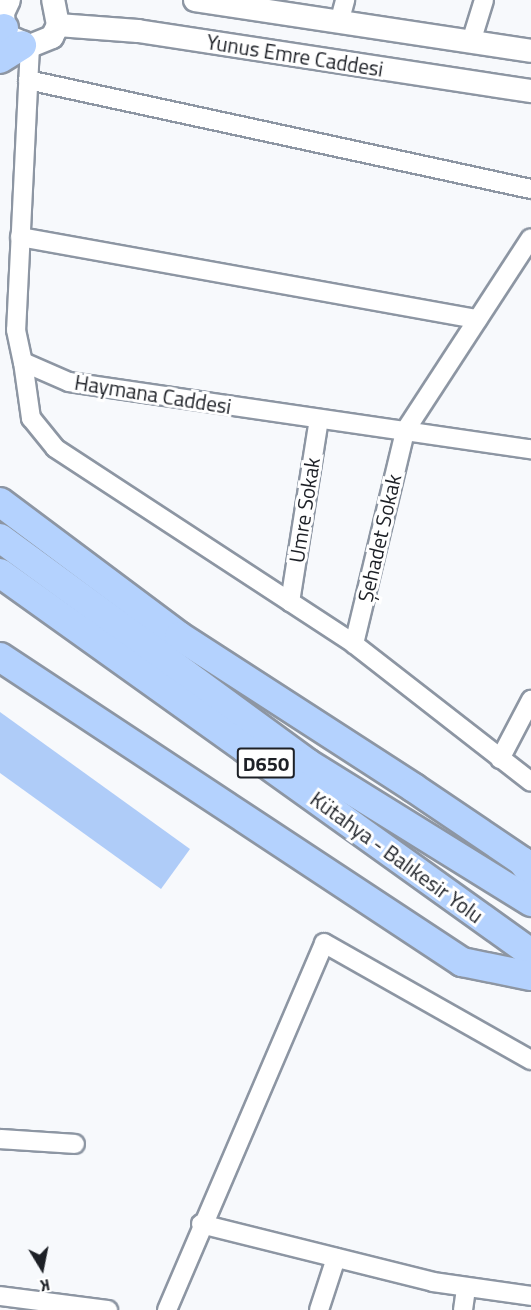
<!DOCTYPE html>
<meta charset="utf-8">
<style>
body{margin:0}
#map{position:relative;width:531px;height:1310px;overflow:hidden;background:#f7f9fc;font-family:"Titillium Web",sans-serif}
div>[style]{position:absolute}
.building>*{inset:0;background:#afccf8}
.roads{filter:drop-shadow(2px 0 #8d96a3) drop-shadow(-2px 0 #8d96a3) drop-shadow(0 2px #8d96a3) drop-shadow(0 -2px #8d96a3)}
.minor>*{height:18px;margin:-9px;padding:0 9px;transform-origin:9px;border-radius:9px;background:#fff}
.tertiary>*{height:22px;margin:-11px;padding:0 11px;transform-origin:11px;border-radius:11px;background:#fff}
.trunk>*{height:28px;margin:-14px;padding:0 14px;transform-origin:14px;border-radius:14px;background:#b4d2fe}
span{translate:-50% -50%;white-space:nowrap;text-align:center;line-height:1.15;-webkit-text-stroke:6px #fff;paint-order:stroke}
.shield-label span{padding:2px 4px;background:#fff;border:2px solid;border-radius:4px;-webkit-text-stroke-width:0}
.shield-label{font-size:20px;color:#1d2026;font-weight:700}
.street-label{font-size:21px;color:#1d2026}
.north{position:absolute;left:12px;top:1238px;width:60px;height:60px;-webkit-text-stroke:4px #fff;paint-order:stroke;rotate:170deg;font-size:16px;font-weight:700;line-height:24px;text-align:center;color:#1d2026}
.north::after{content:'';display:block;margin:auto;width:21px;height:27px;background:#1d2026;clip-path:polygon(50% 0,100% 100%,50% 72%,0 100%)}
</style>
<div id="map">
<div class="building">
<div style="clip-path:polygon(0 712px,190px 849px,161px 889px,0 773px)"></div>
</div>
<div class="roads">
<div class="minor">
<div style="left:339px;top:23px;width:24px;rotate:-75deg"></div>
<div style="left:471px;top:42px;width:44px;rotate:-72.8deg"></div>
<div style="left:30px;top:46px;width:284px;rotate:92.8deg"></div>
<div style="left:16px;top:330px;width:33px;rotate:78deg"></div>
<div style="left:23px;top:362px;width:50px;rotate:23.5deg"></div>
<div style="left:69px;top:382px;width:467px;rotate:8.3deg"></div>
<div style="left:28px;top:80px;width:515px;rotate:12.23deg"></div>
<div style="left:20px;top:237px;width:465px;rotate:10.2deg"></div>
<div style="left:23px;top:362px;width:57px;rotate:81.9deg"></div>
<div style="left:31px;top:418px;width:38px;rotate:51deg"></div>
<div style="left:55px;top:448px;width:358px;rotate:33.2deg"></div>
<div style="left:354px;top:644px;width:224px;rotate:37.9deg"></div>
<div style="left:290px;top:602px;width:185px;rotate:-81deg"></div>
<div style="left:354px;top:644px;width:219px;rotate:-76.5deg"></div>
<div style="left:405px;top:431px;width:230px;rotate:-56.9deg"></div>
<div style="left:500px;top:759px;width:67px;rotate:-62.3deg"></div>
<div style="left:0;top:1139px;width:75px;rotate:3.8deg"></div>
<div style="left:201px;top:1224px;width:239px;rotate:14deg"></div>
<div style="left:433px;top:1282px;width:99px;rotate:8.1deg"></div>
<div style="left:0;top:1296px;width:109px;rotate:7.4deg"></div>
<div style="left:167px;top:1310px;width:399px;rotate:-66.8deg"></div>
<div style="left:324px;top:943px;width:238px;rotate:29.5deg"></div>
<div style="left:319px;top:1310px;width:55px;rotate:-71.9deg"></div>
<div style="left:463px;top:1310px;width:22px;rotate:-82deg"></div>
</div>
<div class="tertiary">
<div style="left:9px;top:0;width:14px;rotate:115deg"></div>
<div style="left:3px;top:13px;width:15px;rotate:86deg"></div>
<div style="left:4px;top:28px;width:11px;rotate:56deg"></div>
<div style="left:10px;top:37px;width:22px;rotate:24deg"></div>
<div style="left:30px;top:46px;width:24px;rotate:-22deg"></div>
<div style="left:52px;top:37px;width:13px;rotate:-63deg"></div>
<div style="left:58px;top:25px;width:25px;rotate:-101deg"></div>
<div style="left:195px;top:0;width:340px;rotate:8.6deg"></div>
<div style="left:58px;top:25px;width:80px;rotate:4.3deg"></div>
<div style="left:138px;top:31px;width:398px;rotate:8.7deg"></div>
</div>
<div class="trunk">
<div style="left:0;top:31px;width:5px;rotate:-37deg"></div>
<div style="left:0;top:59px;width:26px;rotate:-32deg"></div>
<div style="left:0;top:502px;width:224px;rotate:36.8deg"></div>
<div style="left:179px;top:636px;width:280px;rotate:32.9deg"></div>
<div style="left:414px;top:788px;width:130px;rotate:34.1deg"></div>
<div style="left:522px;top:861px;width:15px;rotate:53deg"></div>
<div style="left:0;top:538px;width:381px;rotate:36.2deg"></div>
<div style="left:307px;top:763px;width:264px;rotate:31.8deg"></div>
<div style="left:0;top:573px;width:653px;rotate:35.59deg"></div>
<div style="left:0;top:657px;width:554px;rotate:33.43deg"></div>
<div style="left:462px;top:962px;width:70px;rotate:11.5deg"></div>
</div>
</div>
<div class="shield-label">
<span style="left:266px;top:763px">D650</span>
</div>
<div class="street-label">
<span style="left:295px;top:55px;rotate:9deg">Yunus Emre Caddesi</span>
<span style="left:153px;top:394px;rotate:9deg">Haymana Caddesi</span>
<span style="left:304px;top:510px;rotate:-81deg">Umre Sokak</span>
<span style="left:379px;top:538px;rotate:-77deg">Şehadet Sokak</span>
<span style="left:397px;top:857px;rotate:36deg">Kütahya - Balıkesir Yolu</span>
</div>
<div class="north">K</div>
</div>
